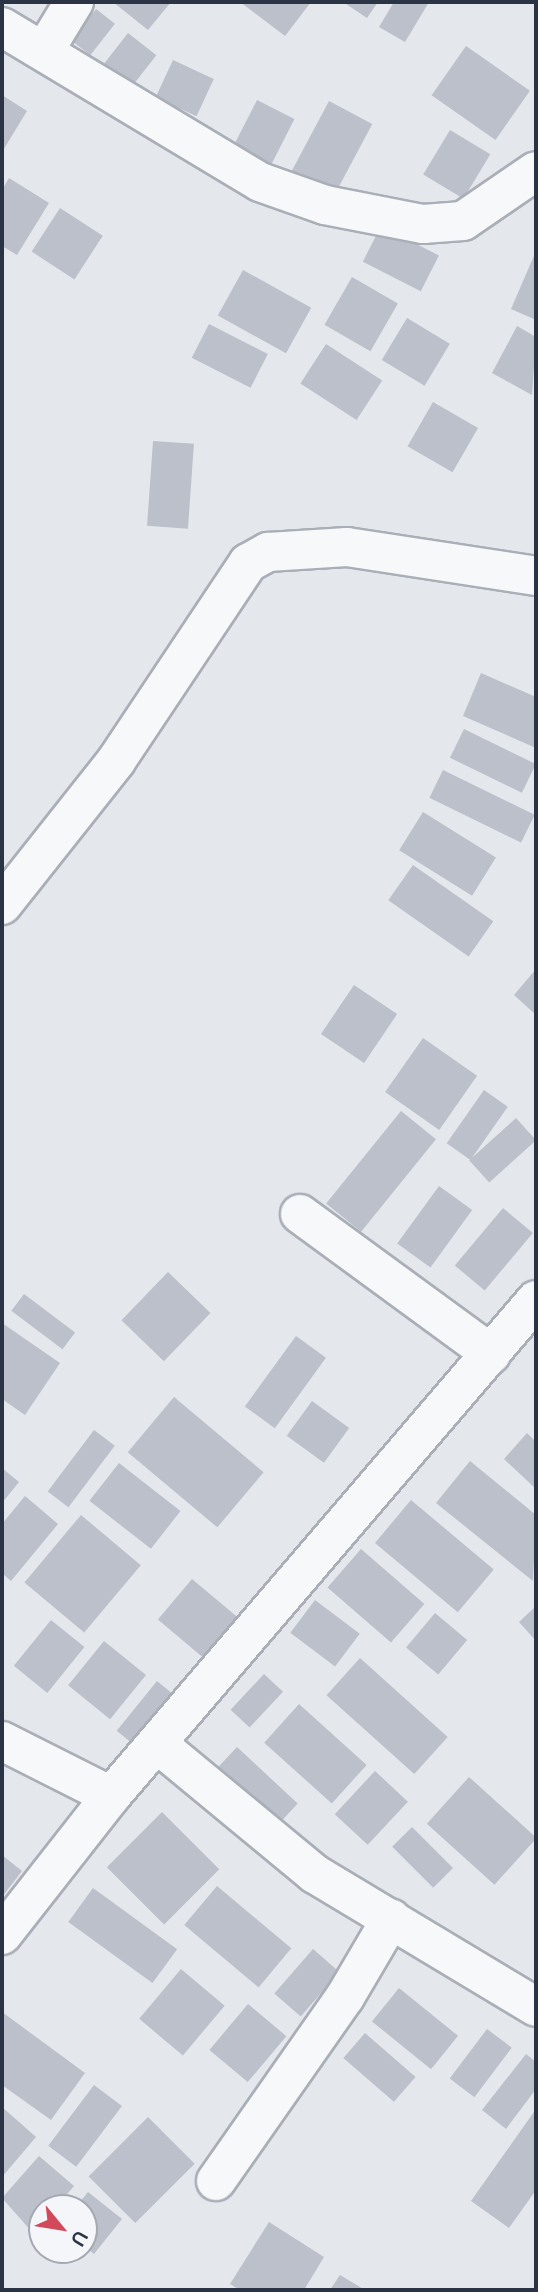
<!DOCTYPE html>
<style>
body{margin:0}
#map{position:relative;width:538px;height:2292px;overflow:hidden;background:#e4e7ec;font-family:Lato,sans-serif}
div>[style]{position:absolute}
.building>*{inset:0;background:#bbc0ca;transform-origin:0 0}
.roads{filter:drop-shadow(2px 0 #a9aeb7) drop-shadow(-2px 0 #a9aeb7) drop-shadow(0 2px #a9aeb7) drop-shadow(0 -2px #a9aeb7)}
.minor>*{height:38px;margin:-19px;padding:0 19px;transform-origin:19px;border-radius:19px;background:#f7f8fa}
span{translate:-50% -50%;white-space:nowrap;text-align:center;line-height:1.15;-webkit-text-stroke:6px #f4f6f9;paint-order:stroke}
.frame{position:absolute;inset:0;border:4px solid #2b3445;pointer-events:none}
.north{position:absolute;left:28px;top:2194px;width:70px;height:70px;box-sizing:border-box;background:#f4f6f9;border:2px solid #a4a8b1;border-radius:50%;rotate:120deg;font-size:19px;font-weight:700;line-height:28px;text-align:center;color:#2b3445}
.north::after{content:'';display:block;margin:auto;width:24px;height:32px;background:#d1495b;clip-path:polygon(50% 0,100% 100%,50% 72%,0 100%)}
</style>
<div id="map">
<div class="building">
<div style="clip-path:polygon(113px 2px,171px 2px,148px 30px)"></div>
<div style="clip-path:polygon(240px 2px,311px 2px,285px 36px)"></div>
<div style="clip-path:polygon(343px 2px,378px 2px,367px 18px)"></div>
<div style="clip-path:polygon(394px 2px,429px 2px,405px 42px,379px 27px)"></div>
<div style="left:96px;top:9px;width:24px;height:40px;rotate:38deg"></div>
<div style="left:128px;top:33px;width:36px;height:50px;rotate:38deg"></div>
<div style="left:466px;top:46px;width:78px;height:60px;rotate:35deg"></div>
<div style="left:173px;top:60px;width:45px;height:41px;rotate:25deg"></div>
<div style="clip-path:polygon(2px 95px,27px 111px,2px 152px)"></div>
<div style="left:257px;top:100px;width:42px;height:52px;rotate:27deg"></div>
<div style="left:329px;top:101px;width:49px;height:87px;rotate:28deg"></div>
<div style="left:450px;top:130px;width:47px;height:52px;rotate:31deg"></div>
<div style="clip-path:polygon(9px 178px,49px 203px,17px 255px,2px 246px,2px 190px)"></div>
<div style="left:60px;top:208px;width:51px;height:52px;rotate:33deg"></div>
<div style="left:381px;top:226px;width:65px;height:40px;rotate:27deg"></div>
<div style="clip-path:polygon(536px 251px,536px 320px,511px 309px)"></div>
<div style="left:243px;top:270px;width:78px;height:52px;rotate:29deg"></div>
<div style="left:352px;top:277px;width:53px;height:55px;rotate:30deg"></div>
<div style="left:407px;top:318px;width:50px;height:49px;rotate:31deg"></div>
<div style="left:209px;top:324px;width:66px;height:38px;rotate:27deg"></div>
<div style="clip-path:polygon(517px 326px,536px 337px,532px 395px,492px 373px)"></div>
<div style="left:326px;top:344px;width:67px;height:47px;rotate:33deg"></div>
<div style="left:433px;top:402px;width:52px;height:51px;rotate:30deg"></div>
<div style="left:153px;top:441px;width:41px;height:85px;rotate:4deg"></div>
<div style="clip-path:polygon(481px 673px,536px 697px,536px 748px,463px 716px)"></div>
<div style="left:464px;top:729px;width:80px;height:32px;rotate:26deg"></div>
<div style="left:443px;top:770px;width:102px;height:31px;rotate:26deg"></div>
<div style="left:423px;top:812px;width:86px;height:45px;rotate:32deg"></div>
<div style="left:413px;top:865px;width:98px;height:43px;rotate:35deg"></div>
<div style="clip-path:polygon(536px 969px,536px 1015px,514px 995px)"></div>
<div style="left:354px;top:985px;width:52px;height:59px;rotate:34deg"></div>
<div style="left:423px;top:1038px;width:66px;height:66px;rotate:35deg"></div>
<div style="left:484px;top:1090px;width:29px;height:65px;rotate:35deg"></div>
<div style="left:401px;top:1111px;width:45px;height:119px;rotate:39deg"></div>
<div style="left:516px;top:1118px;width:30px;height:63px;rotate:48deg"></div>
<div style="left:439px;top:1186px;width:41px;height:71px;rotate:36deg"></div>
<div style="left:503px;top:1208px;width:39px;height:75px;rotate:40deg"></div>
<div style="left:168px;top:1272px;width:59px;height:67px;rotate:44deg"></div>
<div style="left:24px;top:1294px;width:64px;height:21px;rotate:37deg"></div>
<div style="clip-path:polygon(2px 1323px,60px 1363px,25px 1415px,2px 1399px)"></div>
<div style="left:296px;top:1336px;width:37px;height:87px;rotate:36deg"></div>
<div style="left:174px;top:1397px;width:117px;height:72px;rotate:40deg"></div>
<div style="left:312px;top:1401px;width:46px;height:43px;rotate:36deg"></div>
<div style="left:94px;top:1430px;width:26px;height:77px;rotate:37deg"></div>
<div style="clip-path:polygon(527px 1433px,536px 1442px,536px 1489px,504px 1459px)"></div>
<div style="clip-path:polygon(470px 1461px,536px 1515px,533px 1581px,436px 1503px)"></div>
<div style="left:119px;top:1463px;width:78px;height:48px;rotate:38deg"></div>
<div style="clip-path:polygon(2px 1468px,19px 1482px,2px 1503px)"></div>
<div style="clip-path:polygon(25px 1496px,58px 1524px,11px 1581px,2px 1573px,2px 1524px)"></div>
<div style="left:411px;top:1500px;width:108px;height:56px;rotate:40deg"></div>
<div style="left:81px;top:1515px;width:78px;height:88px;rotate:40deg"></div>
<div style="left:361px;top:1549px;width:84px;height:51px;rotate:41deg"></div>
<div style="left:192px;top:1579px;width:65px;height:53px;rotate:40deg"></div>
<div style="left:315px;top:1600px;width:56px;height:41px;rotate:37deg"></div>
<div style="clip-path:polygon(536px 1606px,536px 1641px,519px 1622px)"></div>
<div style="left:435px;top:1613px;width:42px;height:45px;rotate:40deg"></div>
<div style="left:51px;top:1620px;width:43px;height:59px;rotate:39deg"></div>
<div style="left:104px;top:1641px;width:54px;height:57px;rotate:39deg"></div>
<div style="left:360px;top:1658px;width:118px;height:50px;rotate:42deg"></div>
<div style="left:264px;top:1674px;width:26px;height:49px;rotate:43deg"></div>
<div style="left:157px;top:1681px;width:32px;height:64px;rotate:39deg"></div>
<div style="left:299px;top:1704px;width:91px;height:52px;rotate:42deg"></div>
<div style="left:237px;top:1747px;width:83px;height:35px;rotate:43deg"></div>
<div style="left:375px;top:1771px;width:45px;height:59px;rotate:43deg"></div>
<div style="left:469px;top:1777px;width:91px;height:63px;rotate:42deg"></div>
<div style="left:162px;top:1812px;width:81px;height:78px;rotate:45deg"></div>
<div style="left:412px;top:1827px;width:58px;height:28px;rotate:45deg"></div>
<div style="clip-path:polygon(2px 1855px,22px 1871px,2px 1897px)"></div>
<div style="left:217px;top:1886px;width:97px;height:51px;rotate:40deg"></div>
<div style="left:93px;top:1888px;width:104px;height:42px;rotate:36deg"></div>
<div style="left:313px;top:1949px;width:35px;height:59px;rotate:41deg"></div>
<div style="left:181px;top:1969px;width:57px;height:65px;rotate:40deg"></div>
<div style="left:399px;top:1988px;width:76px;height:43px;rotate:39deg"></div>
<div style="left:248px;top:2004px;width:50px;height:60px;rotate:40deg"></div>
<div style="clip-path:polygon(2px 2012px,85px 2073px,51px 2120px,2px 2085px)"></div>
<div style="left:487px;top:2029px;width:31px;height:62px;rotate:37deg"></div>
<div style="left:365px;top:2033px;width:67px;height:33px;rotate:41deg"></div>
<div style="clip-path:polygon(526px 2054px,536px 2062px,536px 2089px,506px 2129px,482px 2110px)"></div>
<div style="left:94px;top:2085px;width:35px;height:76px;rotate:37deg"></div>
<div style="clip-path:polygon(2px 2107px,36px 2137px,2px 2177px)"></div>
<div style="clip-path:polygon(536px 2109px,536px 2190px,509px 2228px,471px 2201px)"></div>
<div style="left:148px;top:2117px;width:66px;height:84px;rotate:45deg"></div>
<div style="clip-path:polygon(39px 2156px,74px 2186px,55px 2208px,42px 2208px,42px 2223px,33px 2233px,2px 2198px)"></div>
<div style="clip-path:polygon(88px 2192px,122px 2219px,94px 2254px,84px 2246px,84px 2208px,75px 2208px)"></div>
<div style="clip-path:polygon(269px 2222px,324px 2257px,304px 2290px,240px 2290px,230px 2284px)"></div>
<div style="clip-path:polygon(340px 2275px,365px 2290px,330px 2290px)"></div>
</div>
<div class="roads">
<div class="minor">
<div style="left:2px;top:27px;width:301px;rotate:31deg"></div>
<div style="left:260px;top:182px;width:69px;rotate:19.5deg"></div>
<div style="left:325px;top:205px;width:100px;rotate:11deg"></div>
<div style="left:423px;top:224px;width:40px;rotate:-4.3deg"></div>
<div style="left:463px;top:221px;width:88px;rotate:-34.4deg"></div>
<div style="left:46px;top:48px;width:54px;rotate:-58.7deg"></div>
<div style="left:2px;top:905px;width:184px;rotate:-51.6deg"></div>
<div style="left:116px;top:761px;width:238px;rotate:-56.3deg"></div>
<div style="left:248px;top:563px;width:23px;rotate:-29deg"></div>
<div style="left:268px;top:552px;width:79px;rotate:-3.6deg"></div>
<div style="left:347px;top:547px;width:191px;rotate:8.7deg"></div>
<div style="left:300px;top:1214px;width:237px;rotate:36.2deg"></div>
<div style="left:2px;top:1741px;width:122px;rotate:26.8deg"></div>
<div style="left:160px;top:1746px;width:201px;rotate:39.6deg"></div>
<div style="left:315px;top:1874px;width:258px;rotate:31deg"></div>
<div style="left:2px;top:1935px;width:177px;rotate:-51.9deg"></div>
<div style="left:111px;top:1796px;width:653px;rotate:-49.41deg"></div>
<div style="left:216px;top:2181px;width:225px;rotate:-55deg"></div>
<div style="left:345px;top:1997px;width:91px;rotate:-59.5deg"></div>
</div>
</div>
<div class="frame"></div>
<div class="north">U</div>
</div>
